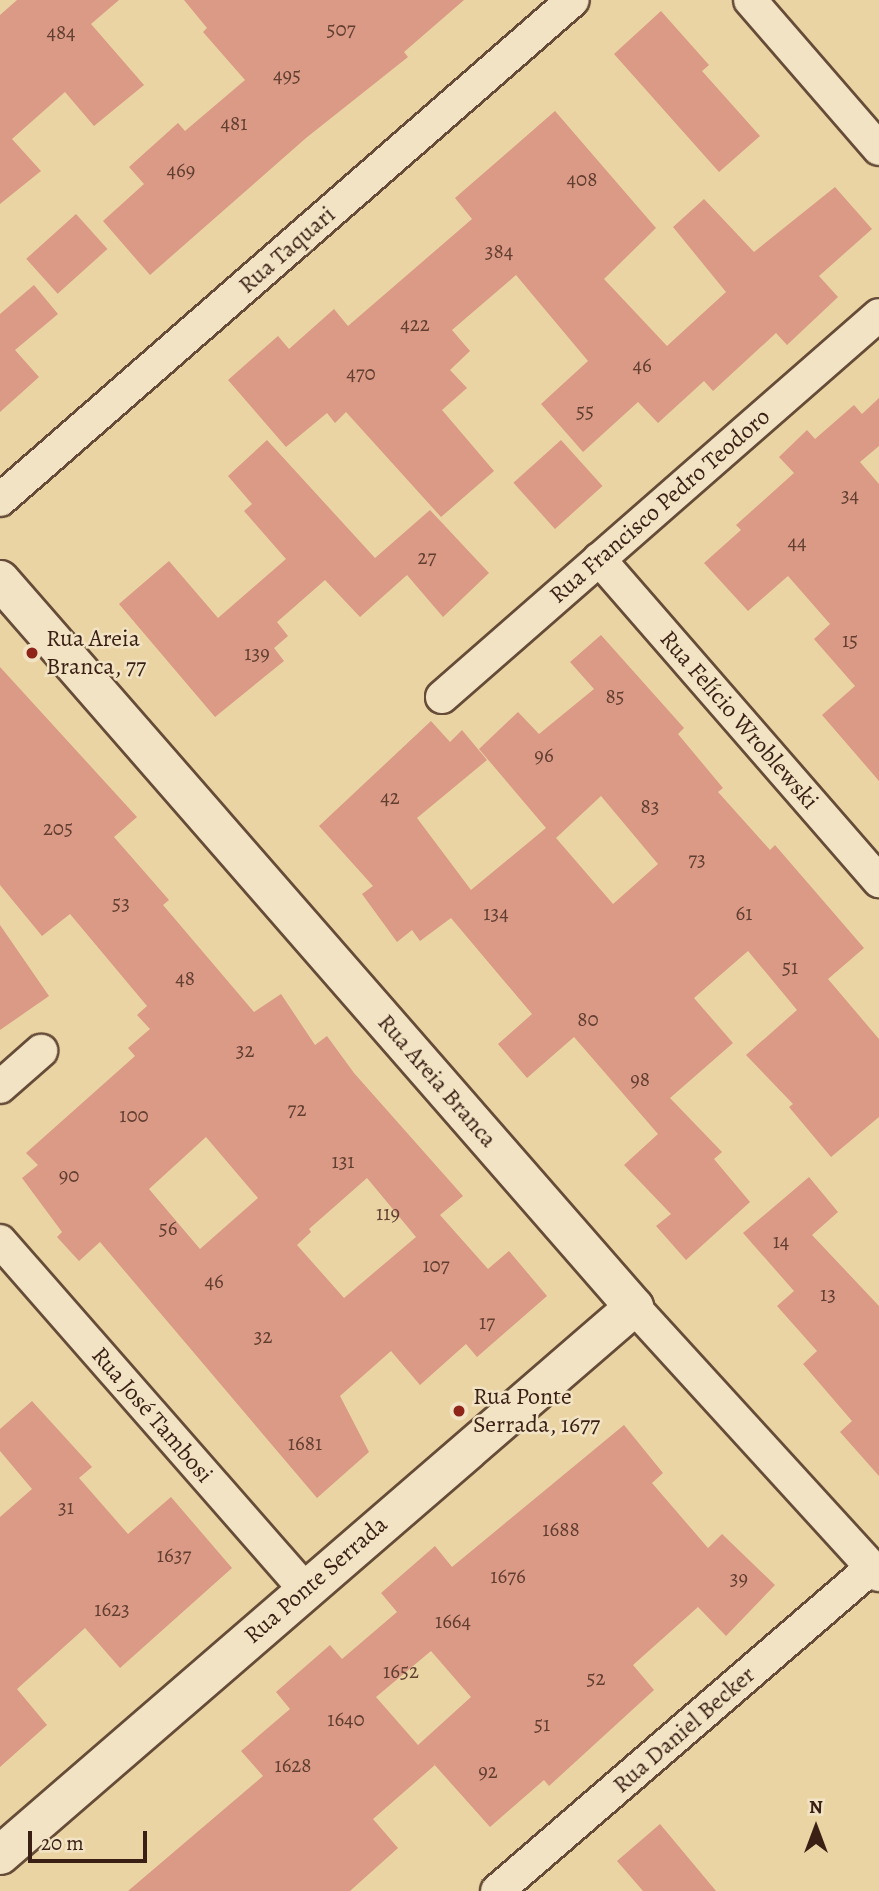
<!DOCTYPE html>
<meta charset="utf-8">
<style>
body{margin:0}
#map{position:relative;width:879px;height:1891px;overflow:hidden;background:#ead4a3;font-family:Alegreya,serif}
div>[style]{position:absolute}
.building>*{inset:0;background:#da9a85;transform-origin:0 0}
.roads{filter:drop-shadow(2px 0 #664c38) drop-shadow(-2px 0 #664c38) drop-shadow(0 2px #664c38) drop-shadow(0 -2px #664c38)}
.minor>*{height:32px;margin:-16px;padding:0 16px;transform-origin:16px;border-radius:16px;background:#f1e3c3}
.tertiary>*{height:38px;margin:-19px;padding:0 19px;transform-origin:19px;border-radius:19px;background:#f1e3c3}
.dots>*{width:19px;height:19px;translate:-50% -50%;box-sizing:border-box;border:4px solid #f1e3c3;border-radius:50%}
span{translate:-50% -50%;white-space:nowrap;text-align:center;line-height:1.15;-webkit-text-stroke:5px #f1e3c3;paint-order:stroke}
.number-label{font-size:21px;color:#623e31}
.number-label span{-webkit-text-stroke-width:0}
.street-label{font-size:24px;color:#3a1f15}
.poi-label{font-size:24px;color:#3a1f15}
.left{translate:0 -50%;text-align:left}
.north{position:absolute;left:781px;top:1793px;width:70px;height:70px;-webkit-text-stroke:5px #f1e3c3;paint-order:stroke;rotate:0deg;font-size:19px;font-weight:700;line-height:28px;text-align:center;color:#3a1f15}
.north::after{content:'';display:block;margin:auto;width:24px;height:32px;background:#3a1f15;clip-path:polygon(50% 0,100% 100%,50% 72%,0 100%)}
.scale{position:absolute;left:28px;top:1831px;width:119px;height:32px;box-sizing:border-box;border:4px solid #3a1f15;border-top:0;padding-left:9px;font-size:21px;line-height:24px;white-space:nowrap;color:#3a1f15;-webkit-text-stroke:5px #f1e3c3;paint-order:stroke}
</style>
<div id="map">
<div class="building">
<div style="clip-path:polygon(17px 0,119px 0,91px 24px,144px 85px,94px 126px,65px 92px,12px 139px,41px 171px,0 204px,0 15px)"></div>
<div style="clip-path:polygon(184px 0,464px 0,404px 52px,408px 57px,306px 138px,150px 275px,103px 221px,144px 184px,129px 167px,178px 123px,185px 131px,245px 80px,203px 32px,207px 28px)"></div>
<div style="clip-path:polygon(661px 11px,709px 65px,702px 71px,760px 136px,719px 172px,614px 54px)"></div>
<div style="clip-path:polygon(555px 111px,656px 228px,604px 279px,667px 346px,726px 292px,673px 227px,704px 199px,754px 252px,835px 187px,872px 229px,819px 276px,838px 297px,787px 345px,776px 333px,713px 391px,704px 381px,658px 423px,638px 402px,583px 452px,541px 404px,588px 361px,516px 275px,452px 330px,470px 351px,450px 370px,467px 388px,442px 410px,494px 471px,441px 517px,346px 412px,335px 423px,327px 413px,286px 447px,228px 380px,278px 336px,289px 349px,334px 309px,348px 326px,472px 219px,455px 198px)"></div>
<div style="left:76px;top:214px;width:47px;height:67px;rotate:48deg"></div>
<div style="clip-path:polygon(34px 285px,58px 314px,15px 350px,39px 377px,0 412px,0 314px)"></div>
<div style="clip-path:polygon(879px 398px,879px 446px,860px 462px,879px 484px,879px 781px,822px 715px,855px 686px,814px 639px,830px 624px,788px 576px,748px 611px,704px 563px,741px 530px,736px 525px,794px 473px,779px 457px,807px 430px,815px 439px,854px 405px,862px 414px)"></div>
<div style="clip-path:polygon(267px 440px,375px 558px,430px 510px,489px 573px,443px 617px,407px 575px,360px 617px,325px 580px,277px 622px,288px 636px,274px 648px,284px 661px,215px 717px,119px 604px,169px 561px,218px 618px,286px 559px,244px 511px,252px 504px,228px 476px)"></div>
<div style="left:561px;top:440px;width:62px;height:64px;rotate:48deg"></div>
<div style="clip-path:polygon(evenodd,601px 635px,684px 728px,678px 734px,723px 788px,718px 792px,770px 850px,775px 845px,864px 948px,828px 979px,879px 1039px,879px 1117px,831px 1157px,789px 1107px,793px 1104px,746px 1055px,797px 1010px,748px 951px,694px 998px,733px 1043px,670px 1098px,722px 1152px,714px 1159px,750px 1202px,686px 1260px,656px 1226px,671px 1214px,624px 1165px,658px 1134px,574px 1037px,527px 1078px,498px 1044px,532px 1014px,451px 918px,420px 941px,412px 930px,397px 942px,362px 894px,373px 886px,319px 826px,431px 721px,450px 742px,462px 730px,487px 760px,417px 818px,471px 890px,546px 828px,479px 749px,518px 712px,539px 734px,594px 689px,570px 662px,601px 635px,601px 796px,658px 864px,613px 904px,556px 838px,601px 796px)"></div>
<div style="clip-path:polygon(evenodd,0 667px,137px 817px,114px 837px,169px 900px,163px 905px,254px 1012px,281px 994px,315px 1045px,327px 1036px,354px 1073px,463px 1196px,440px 1215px,488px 1269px,509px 1251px,547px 1296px,477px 1357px,466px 1344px,420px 1385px,391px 1351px,340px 1396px,369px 1452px,317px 1498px,100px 1242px,79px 1261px,57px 1237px,62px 1232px,22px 1178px,38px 1165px,26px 1153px,135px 1056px,128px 1048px,150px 1029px,137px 1015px,147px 1006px,70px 914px,42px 936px,0 885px,0 667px,206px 1137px,258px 1198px,200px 1249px,149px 1189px,206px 1137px,0 667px,367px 1178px,416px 1237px,344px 1298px,297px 1245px,311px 1232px,309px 1229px,367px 1178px)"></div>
<div style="clip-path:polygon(0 925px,49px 996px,0 1030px)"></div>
<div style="clip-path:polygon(809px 1177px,838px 1212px,812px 1235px,879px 1306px,879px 1476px,840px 1432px,852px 1421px,803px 1364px,817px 1351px,777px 1306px,794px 1291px,743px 1233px)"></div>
<div style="clip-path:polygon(32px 1401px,92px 1467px,79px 1478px,128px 1534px,171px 1497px,232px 1568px,120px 1668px,85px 1628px,17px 1689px,47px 1725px,0 1767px,0 1517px,32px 1489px,0 1451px,0 1429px)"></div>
<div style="clip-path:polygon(evenodd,624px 1425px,663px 1473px,652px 1483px,708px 1548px,722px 1534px,775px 1585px,726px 1636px,698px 1607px,633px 1665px,654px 1690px,549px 1786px,544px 1780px,490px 1827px,432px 1762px,435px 1765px,373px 1819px,398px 1848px,350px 1891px,128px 1891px,263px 1776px,241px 1751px,290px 1709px,276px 1692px,330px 1645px,342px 1659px,397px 1612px,381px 1593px,435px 1546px,452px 1567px,624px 1425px,431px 1651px,471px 1697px,418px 1745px,376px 1697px,431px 1651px)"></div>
<div style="clip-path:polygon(660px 1824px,716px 1891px,643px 1891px,617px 1861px)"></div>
</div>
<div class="roads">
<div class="minor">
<div style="left:750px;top:0;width:197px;rotate:49.1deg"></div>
<div style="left:0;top:500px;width:760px;rotate:-41.11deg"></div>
<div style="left:599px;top:559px;width:427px;rotate:49deg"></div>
<div style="left:442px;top:697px;width:580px;rotate:-41.16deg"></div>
<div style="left:0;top:1087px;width:55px;rotate:-41.3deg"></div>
<div style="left:0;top:1241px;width:463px;rotate:48.8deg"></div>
<div style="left:634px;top:1307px;width:363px;rotate:47.6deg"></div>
<div style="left:497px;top:1891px;width:493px;rotate:-40.8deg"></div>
</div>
<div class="tertiary">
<div style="left:0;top:580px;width:965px;rotate:48.91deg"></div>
<div style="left:634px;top:1307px;width:838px;rotate:139.16deg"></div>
</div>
</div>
<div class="dots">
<div style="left:32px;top:653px;background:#8f2418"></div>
<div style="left:459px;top:1411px;background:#8f2418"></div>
</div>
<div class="number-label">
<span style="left:341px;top:29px">507</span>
<span style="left:61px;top:32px">484</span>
<span style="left:287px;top:75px">495</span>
<span style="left:234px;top:123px">481</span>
<span style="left:181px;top:170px">469</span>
<span style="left:582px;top:179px">408</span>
<span style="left:499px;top:251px">384</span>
<span style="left:415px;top:324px">422</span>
<span style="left:642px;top:365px">46</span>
<span style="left:361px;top:373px">470</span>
<span style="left:585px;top:411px">55</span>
<span style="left:850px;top:495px">34</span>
<span style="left:797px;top:542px">44</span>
<span style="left:427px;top:557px">27</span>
<span style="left:850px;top:640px">15</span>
<span style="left:257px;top:653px">139</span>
<span style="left:615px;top:696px">85</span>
<span style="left:544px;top:755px">96</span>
<span style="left:390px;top:797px">42</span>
<span style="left:650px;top:806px">83</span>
<span style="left:58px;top:828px">205</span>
<span style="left:697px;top:859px">73</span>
<span style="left:121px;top:903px">53</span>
<span style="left:496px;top:913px">134</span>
<span style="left:744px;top:913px">61</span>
<span style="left:790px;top:967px">51</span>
<span style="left:185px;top:978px">48</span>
<span style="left:588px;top:1019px">80</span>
<span style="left:245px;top:1050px">32</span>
<span style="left:640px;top:1079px">98</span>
<span style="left:297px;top:1109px">72</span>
<span style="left:134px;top:1115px">100</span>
<span style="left:343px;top:1161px">131</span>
<span style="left:69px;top:1175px">90</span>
<span style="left:388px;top:1213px">119</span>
<span style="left:168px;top:1228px">56</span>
<span style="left:781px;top:1241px">14</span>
<span style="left:436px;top:1265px">107</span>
<span style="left:214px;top:1281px">46</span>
<span style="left:828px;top:1294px">13</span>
<span style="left:487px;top:1322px">17</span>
<span style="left:263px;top:1336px">32</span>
<span style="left:305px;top:1443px">1681</span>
<span style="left:66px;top:1507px">31</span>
<span style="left:561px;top:1529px">1688</span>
<span style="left:174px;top:1555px">1637</span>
<span style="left:508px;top:1576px">1676</span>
<span style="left:739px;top:1578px">39</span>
<span style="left:112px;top:1609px">1623</span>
<span style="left:453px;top:1621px">1664</span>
<span style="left:401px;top:1671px">1652</span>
<span style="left:596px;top:1678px">52</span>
<span style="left:346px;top:1719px">1640</span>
<span style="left:542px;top:1724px">51</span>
<span style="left:293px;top:1765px">1628</span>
<span style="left:488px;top:1771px">92</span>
</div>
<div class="street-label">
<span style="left:287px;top:250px;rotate:-41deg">Rua Taquari</span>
<span style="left:660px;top:506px;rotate:-41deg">Rua Francisco Pedro Teodoro</span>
<span style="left:739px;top:720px;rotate:49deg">Rua Felício Wroblewski</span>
<span style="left:437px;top:1081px;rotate:49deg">Rua Areia Branca</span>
<span style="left:152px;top:1415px;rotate:49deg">Rua José Tambosi</span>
<span style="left:316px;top:1580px;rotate:-41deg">Rua Ponte Serrada</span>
<span style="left:684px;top:1730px;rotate:-41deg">Rua Daniel Becker</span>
</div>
<div class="poi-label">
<span class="left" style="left:46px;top:653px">Rua Areia<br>Branca, 77</span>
<span class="left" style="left:473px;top:1411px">Rua Ponte<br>Serrada, 1677</span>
</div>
<div class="north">N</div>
<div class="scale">20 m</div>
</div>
